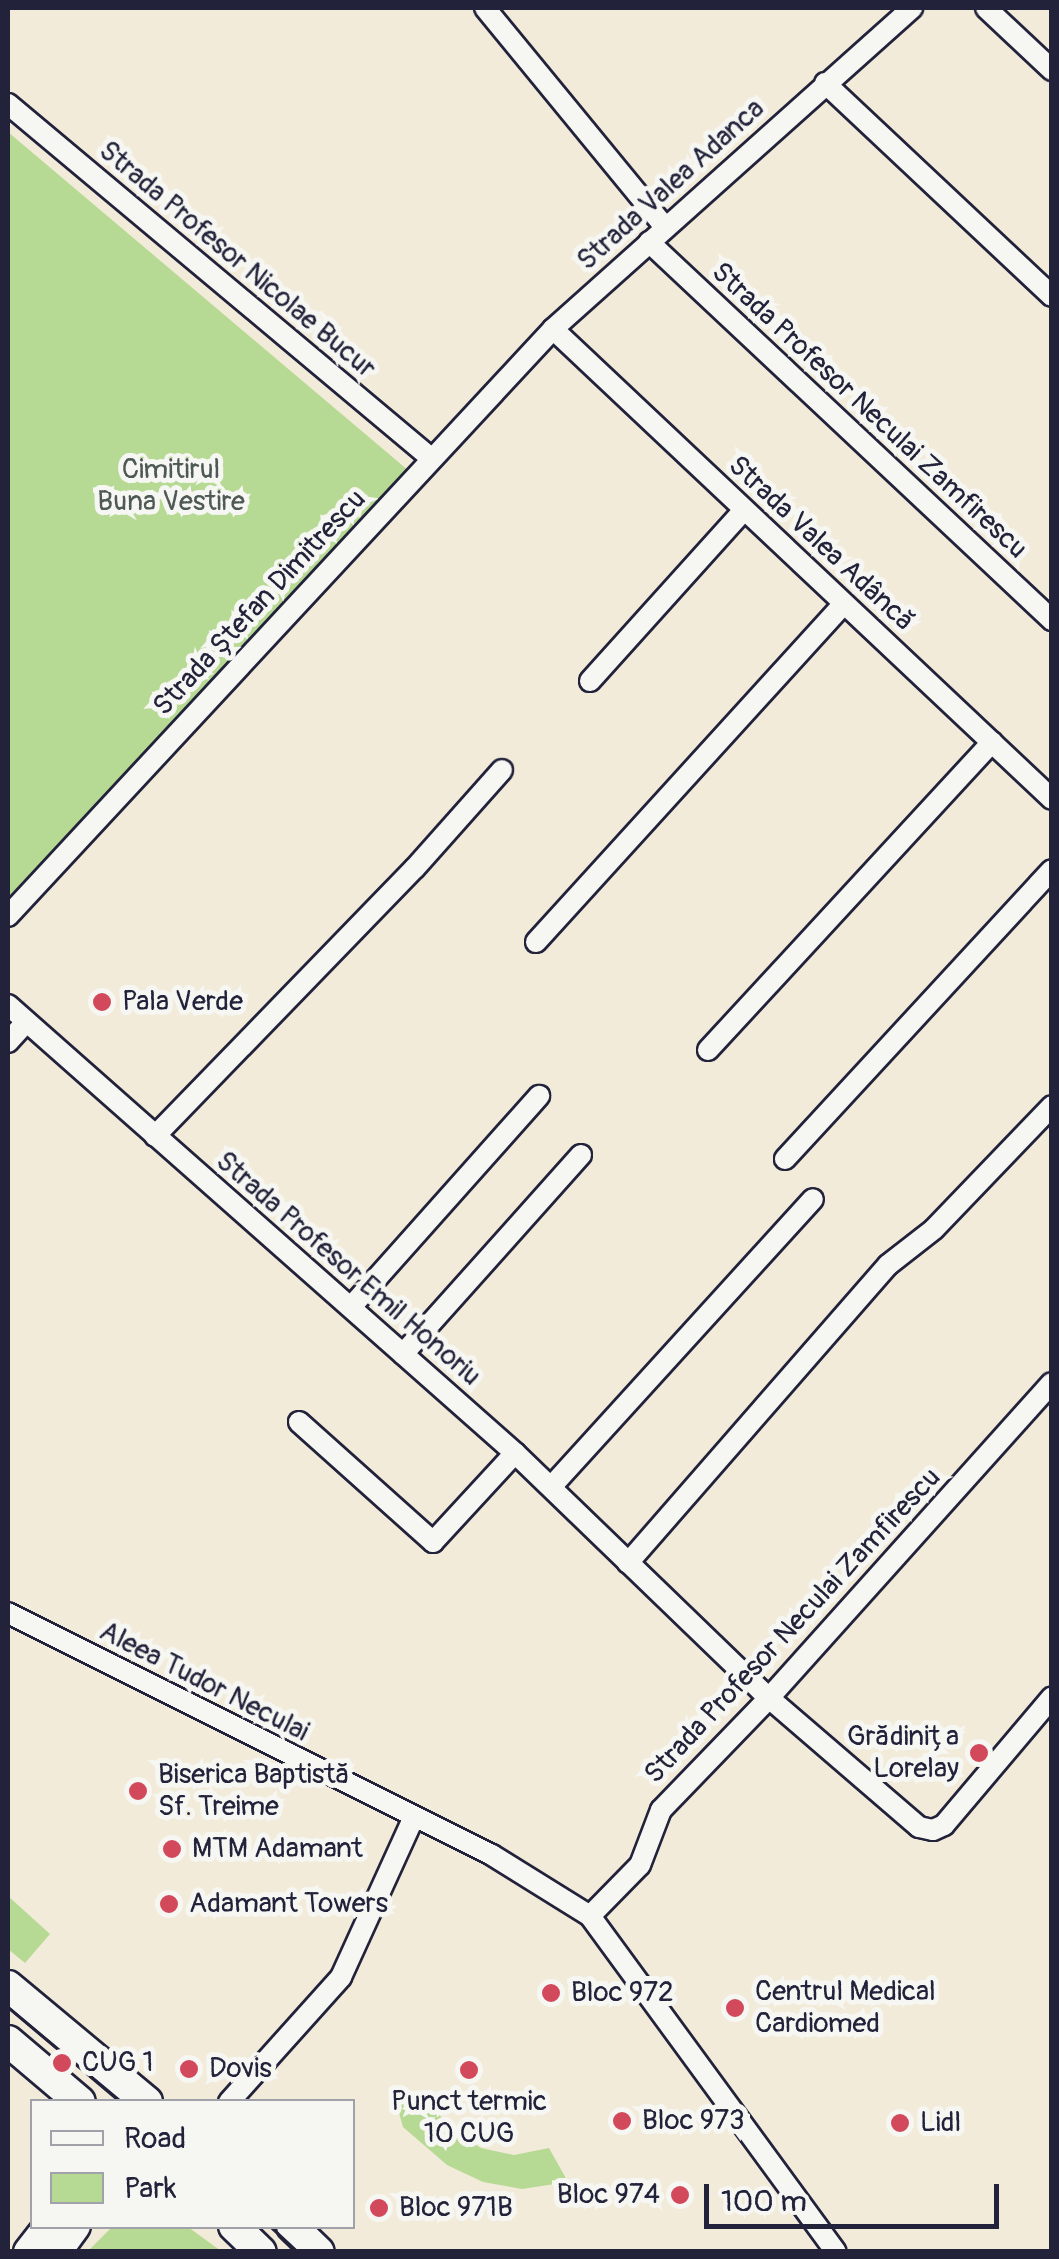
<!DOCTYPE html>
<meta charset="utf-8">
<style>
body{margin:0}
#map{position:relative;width:1059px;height:2259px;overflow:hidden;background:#f3ebd9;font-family:Pangolin,sans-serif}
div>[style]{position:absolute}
.green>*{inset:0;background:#b6d993}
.roads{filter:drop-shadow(2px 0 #22223b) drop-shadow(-2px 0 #22223b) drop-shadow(0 2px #22223b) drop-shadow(0 -2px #22223b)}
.minor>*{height:20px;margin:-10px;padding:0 10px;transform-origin:10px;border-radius:10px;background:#f6f6f2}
.secondary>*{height:30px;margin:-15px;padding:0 15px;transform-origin:15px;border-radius:15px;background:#f6f6f2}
.tram>*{height:2.5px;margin:-1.25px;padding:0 1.25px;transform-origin:1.25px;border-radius:1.25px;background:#22223b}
.dots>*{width:28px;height:28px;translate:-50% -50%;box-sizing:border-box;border:5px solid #f6f6f2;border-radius:50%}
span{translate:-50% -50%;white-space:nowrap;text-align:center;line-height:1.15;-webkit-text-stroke:10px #f6f6f2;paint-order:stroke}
.street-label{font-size:28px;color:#22223b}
.park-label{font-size:28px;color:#4e5955}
.poi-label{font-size:28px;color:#22223b}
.left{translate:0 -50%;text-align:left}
.right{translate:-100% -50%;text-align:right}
.frame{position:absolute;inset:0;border:10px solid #22223b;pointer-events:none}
.legend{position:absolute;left:30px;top:2099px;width:325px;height:130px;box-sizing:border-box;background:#f6f6f2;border:2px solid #a1a1a9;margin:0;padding:12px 18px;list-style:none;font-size:30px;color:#22223b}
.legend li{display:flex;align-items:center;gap:20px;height:50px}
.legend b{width:50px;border:2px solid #a1a1a9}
.scale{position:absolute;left:704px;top:2184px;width:295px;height:45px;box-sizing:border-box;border:5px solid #22223b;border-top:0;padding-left:12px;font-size:30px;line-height:35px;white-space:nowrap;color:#22223b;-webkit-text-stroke:8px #f6f6f2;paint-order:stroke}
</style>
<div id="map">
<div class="green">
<div style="clip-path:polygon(8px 132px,409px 471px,8px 903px)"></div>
<div style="clip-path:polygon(8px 1896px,50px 1934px,25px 1963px,8px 1949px)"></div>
<div style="clip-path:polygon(413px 2094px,430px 2102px,449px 2128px,481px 2148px,514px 2155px,549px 2148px,568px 2182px,522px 2189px,483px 2182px,447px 2165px,403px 2127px,398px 2109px,404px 2095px)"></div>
<div style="clip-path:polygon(112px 2227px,188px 2227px,221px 2251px,88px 2251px)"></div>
</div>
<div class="roads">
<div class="minor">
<div style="left:485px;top:8px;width:282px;rotate:50.6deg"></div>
<div style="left:986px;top:8px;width:91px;rotate:43.2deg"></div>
<div style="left:825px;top:83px;width:311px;rotate:43.2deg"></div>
<div style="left:8px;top:104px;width:552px;rotate:39.93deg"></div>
<div style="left:649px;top:242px;width:553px;rotate:43.17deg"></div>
<div style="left:553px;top:329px;width:685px;rotate:43.29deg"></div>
<div style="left:590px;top:681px;width:230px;rotate:-48deg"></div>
<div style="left:8px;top:916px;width:801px;rotate:-47.12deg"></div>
<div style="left:553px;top:329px;width:482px;rotate:-41.8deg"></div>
<div style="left:536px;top:942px;width:457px;rotate:-47.7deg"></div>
<div style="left:8px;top:1005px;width:677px;rotate:41.46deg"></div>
<div style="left:515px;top:1453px;width:353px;rotate:44deg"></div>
<div style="left:769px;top:1698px;width:198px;rotate:40.7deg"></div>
<div style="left:919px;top:1827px;width:14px;rotate:12deg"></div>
<div style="left:933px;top:1830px;width:12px;rotate:-24deg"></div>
<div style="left:944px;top:1825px;width:167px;rotate:-49.8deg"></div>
<div style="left:8px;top:1042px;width:27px;rotate:-48deg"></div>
<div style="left:708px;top:1050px;width:419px;rotate:-47.3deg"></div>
<div style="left:155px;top:1136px;width:373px;rotate:-45.9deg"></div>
<div style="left:415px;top:868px;width:131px;rotate:-48.4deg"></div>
<div style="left:785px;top:1159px;width:393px;rotate:-47.3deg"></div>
<div style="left:351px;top:1307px;width:283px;rotate:-48.3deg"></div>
<div style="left:403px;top:1354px;width:267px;rotate:-48.2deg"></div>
<div style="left:299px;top:1422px;width:180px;rotate:41.8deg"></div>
<div style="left:433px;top:1542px;width:121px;rotate:-47.3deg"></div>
<div style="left:551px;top:1487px;width:389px;rotate:-47.7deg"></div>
<div style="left:628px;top:1563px;width:395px;rotate:-48.9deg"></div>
<div style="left:888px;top:1265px;width:58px;rotate:-38deg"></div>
<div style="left:934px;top:1229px;width:170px;rotate:-46.2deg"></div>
<div style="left:8px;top:1613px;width:541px;rotate:26.57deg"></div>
<div style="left:492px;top:1855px;width:115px;rotate:31.9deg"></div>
<div style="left:590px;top:1916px;width:416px;rotate:53.8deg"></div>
<div style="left:590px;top:1916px;width:71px;rotate:-45.6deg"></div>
<div style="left:640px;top:1865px;width:59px;rotate:-69.1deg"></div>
<div style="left:661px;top:1810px;width:156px;rotate:-46deg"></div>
<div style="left:769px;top:1698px;width:423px;rotate:-48.1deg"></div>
<div style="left:229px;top:2102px;width:168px;rotate:-48.1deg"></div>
<div style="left:341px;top:1977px;width:176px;rotate:-65.5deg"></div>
</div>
<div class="secondary">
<div style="left:8px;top:1986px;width:181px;rotate:39.8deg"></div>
<div style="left:8px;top:2041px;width:94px;rotate:40.3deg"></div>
<div style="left:234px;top:2226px;width:37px;rotate:44deg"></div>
<div style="left:292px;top:2226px;width:37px;rotate:44deg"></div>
<div style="left:29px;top:2252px;width:33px;rotate:-52deg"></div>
<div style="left:56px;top:2252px;width:32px;rotate:-54deg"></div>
</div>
</div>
<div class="tram">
<div style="left:8px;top:2007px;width:148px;rotate:40.1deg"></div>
<div style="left:270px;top:2226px;width:38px;rotate:43deg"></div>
</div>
<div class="dots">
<div style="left:102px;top:1002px;background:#d1495b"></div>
<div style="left:979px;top:1753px;background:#d1495b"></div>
<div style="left:138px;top:1791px;background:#d1495b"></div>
<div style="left:172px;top:1849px;background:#d1495b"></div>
<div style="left:169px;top:1904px;background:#d1495b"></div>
<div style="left:551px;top:1993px;background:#d1495b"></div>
<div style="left:735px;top:2008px;background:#d1495b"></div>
<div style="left:62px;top:2063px;background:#d1495b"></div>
<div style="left:189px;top:2069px;background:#d1495b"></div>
<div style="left:469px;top:2070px;background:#d1495b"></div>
<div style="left:622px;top:2121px;background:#d1495b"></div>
<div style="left:900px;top:2123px;background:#d1495b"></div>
<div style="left:680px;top:2195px;background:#d1495b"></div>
<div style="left:379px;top:2208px;background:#d1495b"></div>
</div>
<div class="street-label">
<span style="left:671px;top:185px;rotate:-42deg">Strada Valea Adanca</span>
<span style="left:237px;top:260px;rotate:40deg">Strada Profesor Nicolae Bucur</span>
<span style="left:869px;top:411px;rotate:43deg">Strada Profesor Neculai Zamfirescu</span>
<span style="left:821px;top:544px;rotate:43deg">Strada Valea Adâncă</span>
<span style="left:260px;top:603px;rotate:-47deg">Strada Ștefan Dimitrescu</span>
<span style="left:348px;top:1269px;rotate:41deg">Strada Profesor Emil Honoriu</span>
<span style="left:793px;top:1626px;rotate:-47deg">Strada Profesor Neculai Zamfirescu</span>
<span style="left:204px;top:1682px;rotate:27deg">Aleea Tudor Neculai</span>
</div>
<div class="park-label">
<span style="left:171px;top:486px">Cimitirul<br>Buna Vestire</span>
</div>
<div class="poi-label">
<span class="left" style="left:122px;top:1002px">Pala Verde</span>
<span class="right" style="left:959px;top:1753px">Grădinița<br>Lorelay</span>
<span class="left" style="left:158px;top:1791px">Biserica Baptistă<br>Sf. Treime</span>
<span class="left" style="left:192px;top:1849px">MTM Adamant</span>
<span class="left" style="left:189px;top:1904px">Adamant Towers</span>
<span class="left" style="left:755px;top:2008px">Centrul Medical<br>Cardiomed</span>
<span class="left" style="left:571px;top:1993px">Bloc 972</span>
<span class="left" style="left:82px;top:2063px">CUG 1</span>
<span class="left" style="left:209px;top:2069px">Dovis</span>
<span style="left:469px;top:2118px">Punct termic<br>10 CUG</span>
<span class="left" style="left:642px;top:2121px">Bloc 973</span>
<span class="left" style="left:920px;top:2123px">Lidl</span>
<span class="right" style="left:660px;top:2195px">Bloc 974</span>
<span class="left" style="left:399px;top:2208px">Bloc 971B</span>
</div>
<div class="frame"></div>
<ul class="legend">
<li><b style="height:12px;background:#f6f6f2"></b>Road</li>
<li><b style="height:28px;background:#b6d993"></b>Park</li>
</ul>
<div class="scale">100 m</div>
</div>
